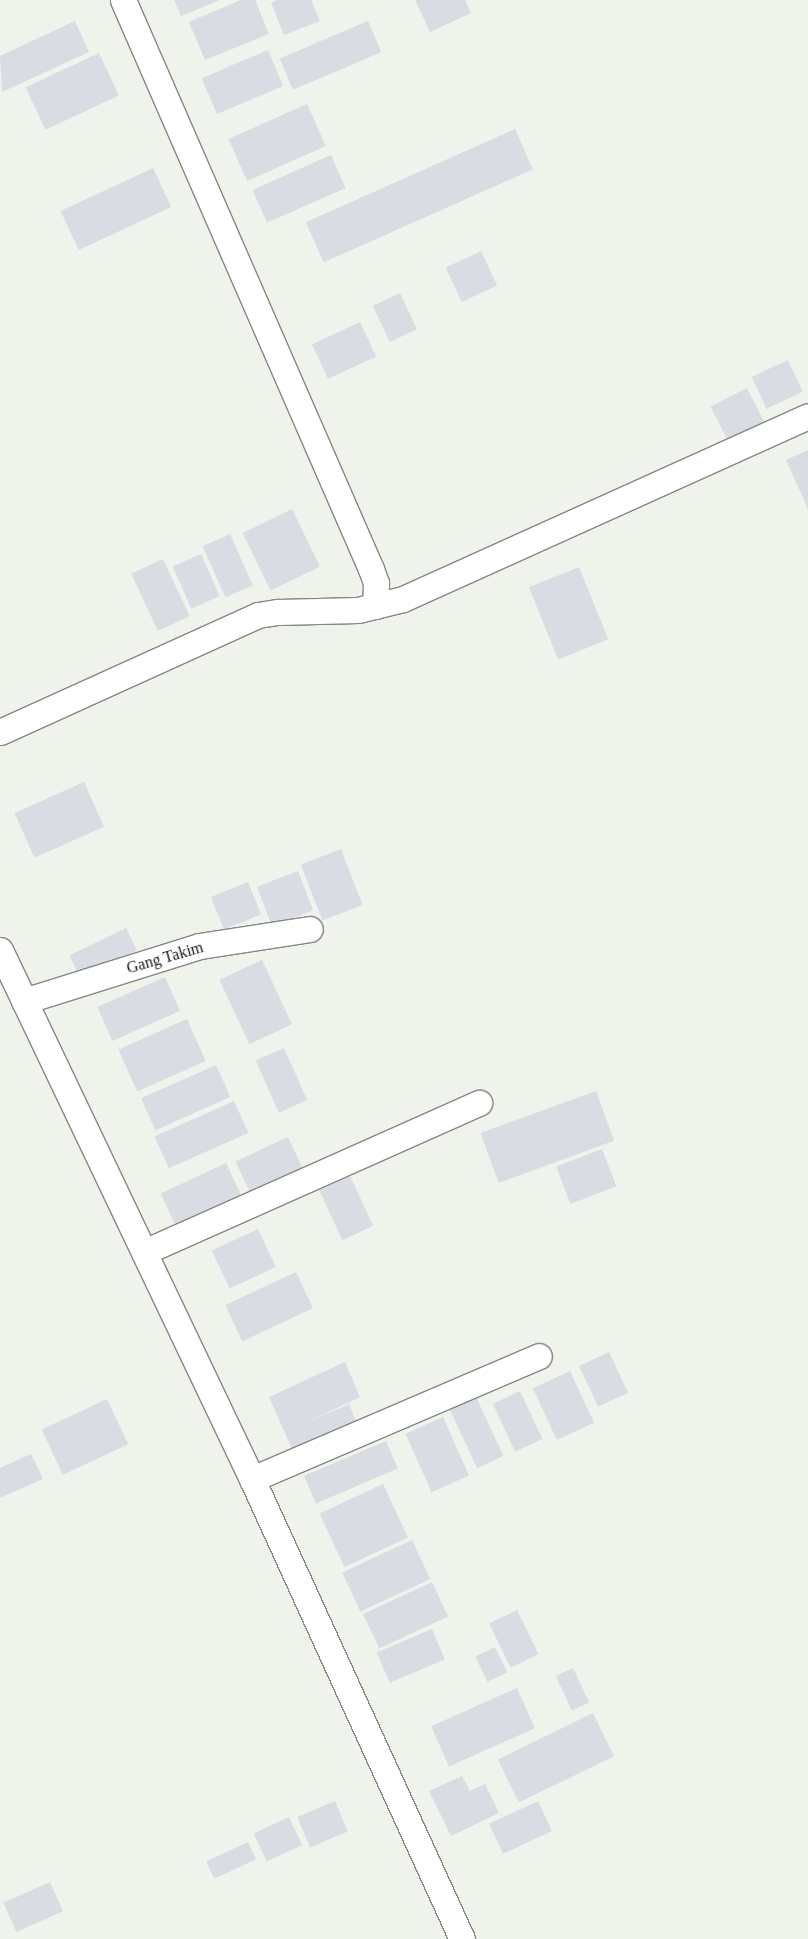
<!DOCTYPE html>
<style>
body{margin:0}
#map{position:relative;width:808px;height:1939px;overflow:hidden;background:#eff3ec;font-family:Georgia,serif}
div>[style]{position:absolute}
.building>*{inset:0;background:#d9dce3;transform-origin:0 0}
.roads{filter:drop-shadow(1px 0 #848882) drop-shadow(-1px 0 #848882) drop-shadow(0 1px #848882) drop-shadow(0 -1px #848882)}
.minor>*{height:25px;margin:-12.5px;padding:0 12.5px;transform-origin:12.5px;border-radius:12.5px;background:#fff}
span{translate:-50% -50%;white-space:nowrap;text-align:center;line-height:1.15;-webkit-text-stroke:4.5px #fff;paint-order:stroke}
.street-label{font-size:16px;color:#141613}
</style>
<div id="map">
<div class="building">
<div style="clip-path:polygon(174px 0,220px 0,181px 16px)"></div>
<div style="clip-path:polygon(241px 0,255px 0,269px 34px,205px 60px,189px 22px)"></div>
<div style="clip-path:polygon(277px 0,311px 0,320px 21px,284px 35px,271px 3px)"></div>
<div style="clip-path:polygon(415px 0,465px 0,471px 13px,430px 32px)"></div>
<div style="clip-path:polygon(75px 21px,89px 52px,2px 92px,0 56px)"></div>
<div style="left:368px;top:21px;width:34px;height:96px;rotate:67deg"></div>
<div style="left:268px;top:50px;width:39px;height:72px;rotate:67deg"></div>
<div style="left:99px;top:53px;width:47px;height:81px;rotate:65deg"></div>
<div style="left:307px;top:104px;width:46px;height:86px;rotate:66deg"></div>
<div style="left:515px;top:129px;width:44px;height:229px;rotate:66deg"></div>
<div style="left:331px;top:155px;width:36px;height:86px;rotate:66deg"></div>
<div style="left:153px;top:168px;width:43px;height:102px;rotate:65deg"></div>
<div style="left:481px;top:251px;width:38px;height:39px;rotate:65deg"></div>
<div style="left:400px;top:293px;width:40px;height:30px;rotate:65deg"></div>
<div style="left:360px;top:322px;width:38px;height:53px;rotate:65deg"></div>
<div style="left:788px;top:360px;width:35px;height:40px;rotate:65deg"></div>
<div style="left:747px;top:388px;width:45px;height:41px;rotate:63deg"></div>
<div style="clip-path:polygon(808px 450px,808px 509px,786px 460px)"></div>
<div style="left:292px;top:509px;width:64px;height:55px;rotate:64deg"></div>
<div style="left:230px;top:534px;width:56px;height:30px;rotate:66deg"></div>
<div style="left:201px;top:554px;width:46px;height:31px;rotate:66deg"></div>
<div style="left:163px;top:559px;width:63px;height:35px;rotate:65deg"></div>
<div style="left:579px;top:567px;width:78px;height:54px;rotate:68deg"></div>
<div style="left:84px;top:782px;width:49px;height:76px;rotate:66deg"></div>
<div style="left:341px;top:849px;width:60px;height:43px;rotate:69deg"></div>
<div style="left:298px;top:871px;width:42px;height:44px;rotate:69deg"></div>
<div style="left:248px;top:882px;width:35px;height:40px;rotate:68deg"></div>
<div style="left:126px;top:928px;width:25px;height:63px;rotate:64deg"></div>
<div style="left:262px;top:960px;width:71px;height:47px;rotate:65deg"></div>
<div style="left:165px;top:977px;width:37px;height:74px;rotate:66deg"></div>
<div style="left:187px;top:1019px;width:46px;height:75px;rotate:66deg"></div>
<div style="left:284px;top:1048px;width:57px;height:31px;rotate:66deg"></div>
<div style="left:216px;top:1065px;width:35px;height:82px;rotate:66deg"></div>
<div style="left:596px;top:1091px;width:53px;height:123px;rotate:70deg"></div>
<div style="left:234px;top:1101px;width:35px;height:87px;rotate:66deg"></div>
<div style="left:288px;top:1137px;width:40px;height:58px;rotate:65deg"></div>
<div style="left:602px;top:1149px;width:40px;height:49px;rotate:69deg"></div>
<div style="left:226px;top:1163px;width:42px;height:72px;rotate:65deg"></div>
<div style="left:350px;top:1176px;width:55px;height:34px;rotate:65deg"></div>
<div style="left:258px;top:1229px;width:42px;height:51px;rotate:65deg"></div>
<div style="left:296px;top:1272px;width:40px;height:78px;rotate:65deg"></div>
<div style="left:609px;top:1352px;width:45px;height:33px;rotate:65deg"></div>
<div style="clip-path:polygon(345px 1362px,360px 1397px,303px 1424px,349px 1404px,360px 1431px,296px 1458px,269px 1397px)"></div>
<div style="left:570px;top:1371px;width:57px;height:41px;rotate:65deg"></div>
<div style="left:520px;top:1391px;width:53px;height:30px;rotate:65deg"></div>
<div style="left:476px;top:1397px;width:65px;height:29px;rotate:65deg"></div>
<div style="left:107px;top:1399px;width:50px;height:72px;rotate:65deg"></div>
<div style="left:443px;top:1417px;width:64px;height:41px;rotate:66deg"></div>
<div style="left:386px;top:1441px;width:30px;height:89px;rotate:67deg"></div>
<div style="clip-path:polygon(31px 1454px,43px 1479px,0 1498px,0 1468px)"></div>
<div style="left:383px;top:1484px;width:59px;height:70px;rotate:65deg"></div>
<div style="left:412px;top:1540px;width:43px;height:77px;rotate:65deg"></div>
<div style="left:432px;top:1582px;width:38px;height:76px;rotate:65deg"></div>
<div style="left:517px;top:1610px;width:49px;height:31px;rotate:64deg"></div>
<div style="left:432px;top:1629px;width:33px;height:60px;rotate:67deg"></div>
<div style="left:495px;top:1647px;width:28px;height:22px;rotate:64deg"></div>
<div style="left:573px;top:1668px;width:38px;height:19px;rotate:65deg"></div>
<div style="left:517px;top:1688px;width:44px;height:94px;rotate:66deg"></div>
<div style="left:593px;top:1713px;width:48px;height:106px;rotate:64deg"></div>
<div style="clip-path:polygon(462px 1776px,470px 1791px,485px 1784px,499px 1813px,451px 1836px,429px 1791px)"></div>
<div style="left:335px;top:1801px;width:33px;height:41px;rotate:67deg"></div>
<div style="left:538px;top:1801px;width:33px;height:54px;rotate:65deg"></div>
<div style="left:289px;top:1817px;width:31px;height:39px;rotate:65deg"></div>
<div style="left:248px;top:1842px;width:19px;height:46px;rotate:65deg"></div>
<div style="left:50px;top:1882px;width:32px;height:51px;rotate:66deg"></div>
</div>
<div class="roads">
<div class="minor">
<div style="left:123px;top:0;width:621px;rotate:66.45deg"></div>
<div style="left:371px;top:569px;width:15px;rotate:70deg"></div>
<div style="left:376px;top:583px;width:23px;rotate:92deg"></div>
<div style="left:0;top:732px;width:283px;rotate:-24.4deg"></div>
<div style="left:258px;top:615px;width:20px;rotate:-9deg"></div>
<div style="left:278px;top:612px;width:80px;rotate:-1.4deg"></div>
<div style="left:358px;top:610px;width:46px;rotate:-13.7deg"></div>
<div style="left:403px;top:599px;width:444px;rotate:-24.3deg"></div>
<div style="left:0;top:950px;width:586px;rotate:64.53deg"></div>
<div style="left:252px;top:1479px;width:506px;rotate:65.46deg"></div>
<div style="left:24px;top:1001px;width:184px;rotate:-17.4deg"></div>
<div style="left:200px;top:946px;width:111px;rotate:-8.8deg"></div>
<div style="left:144px;top:1252px;width:367px;rotate:-24deg"></div>
<div style="left:252px;top:1479px;width:312px;rotate:-23.2deg"></div>
</div>
</div>
<div class="street-label">
<span style="left:165px;top:958px;rotate:-16deg">Gang Takim</span>
</div>
</div>
